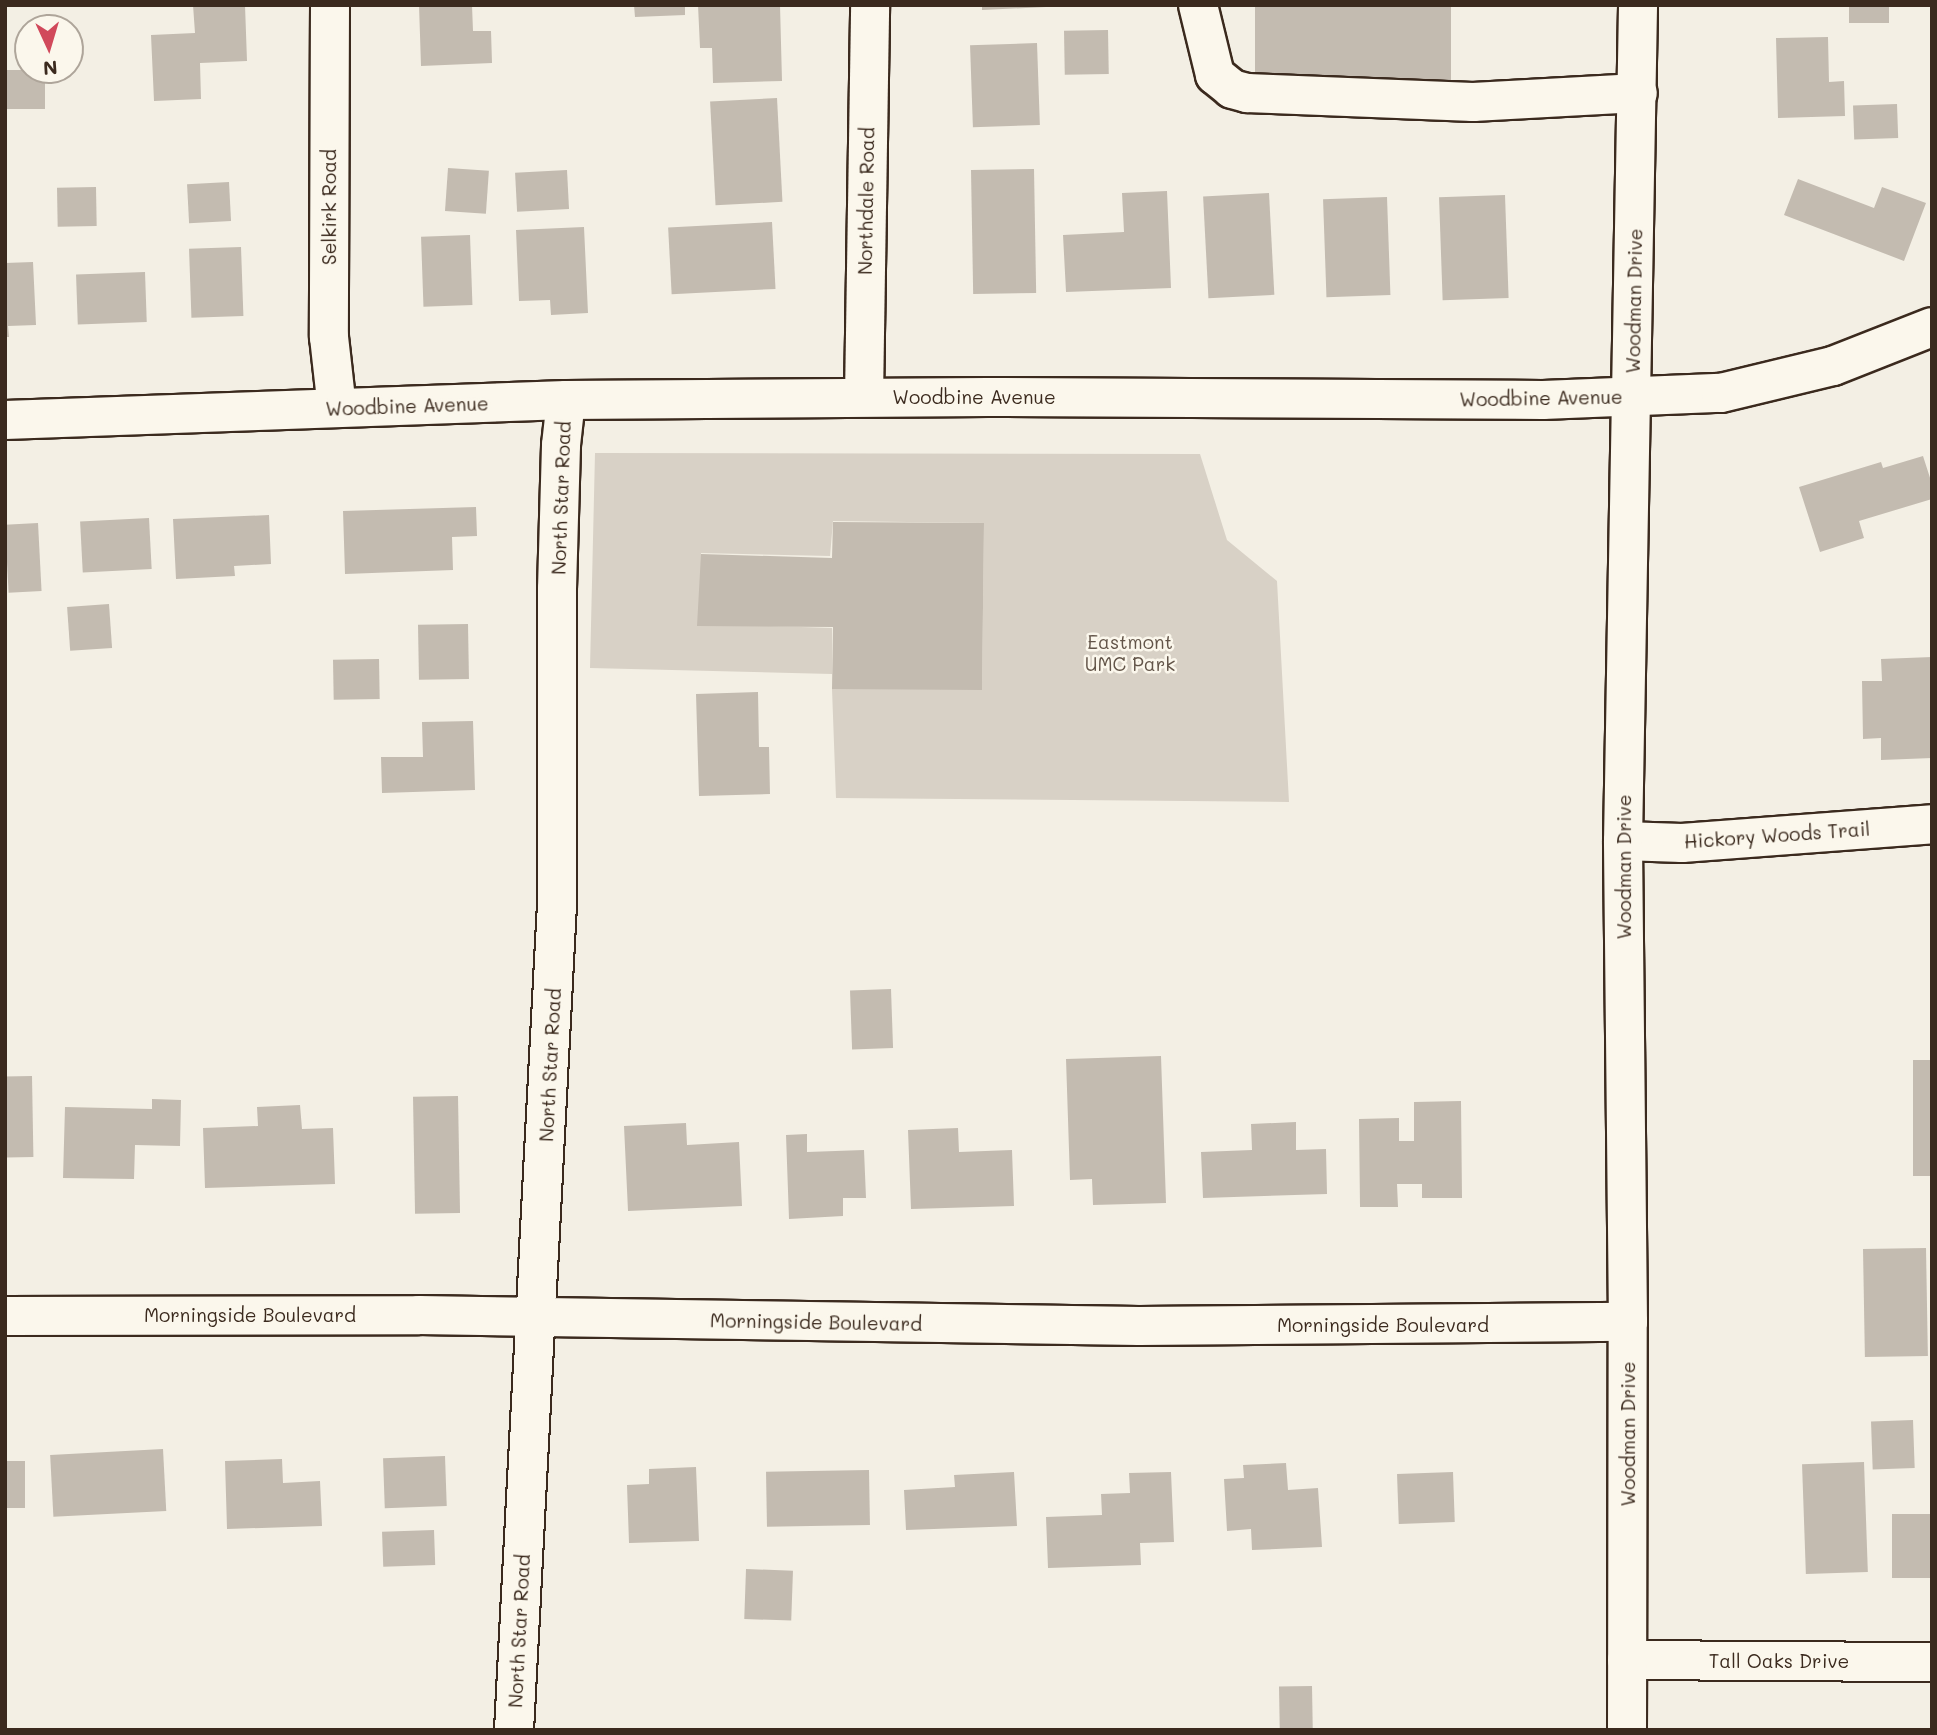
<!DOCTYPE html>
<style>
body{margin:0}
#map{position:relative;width:1937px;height:1735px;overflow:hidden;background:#f3efe4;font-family:Mali,sans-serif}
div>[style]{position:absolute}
.green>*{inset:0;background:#d8d1c6}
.building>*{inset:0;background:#c3bbb0;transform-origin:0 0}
.roads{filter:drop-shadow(2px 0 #3b2a1e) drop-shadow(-2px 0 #3b2a1e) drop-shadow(0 2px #3b2a1e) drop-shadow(0 -2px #3b2a1e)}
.minor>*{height:38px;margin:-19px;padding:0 19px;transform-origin:19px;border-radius:19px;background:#fbf7ec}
.major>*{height:38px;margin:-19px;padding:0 19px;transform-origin:19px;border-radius:19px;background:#fbf7ec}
span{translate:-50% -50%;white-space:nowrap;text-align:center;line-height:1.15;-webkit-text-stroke:5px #fbf7ec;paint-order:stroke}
.street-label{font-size:19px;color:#3b2a1e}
.park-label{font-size:19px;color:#625448}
.frame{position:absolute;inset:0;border:7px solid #3b2a1e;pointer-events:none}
.north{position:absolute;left:14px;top:14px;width:70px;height:70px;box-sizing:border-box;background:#fbf7ec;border:2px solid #aea59a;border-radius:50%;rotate:176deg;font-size:19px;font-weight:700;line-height:28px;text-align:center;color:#3b2a1e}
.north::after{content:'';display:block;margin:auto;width:24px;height:32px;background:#d1495b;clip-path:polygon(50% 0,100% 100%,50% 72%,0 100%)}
</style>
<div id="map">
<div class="green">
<div style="clip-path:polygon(595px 453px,1200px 454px,1227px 540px,1277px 581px,1289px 802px,836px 798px,832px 689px,982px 689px,984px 523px,833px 521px,830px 556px,701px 553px,701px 624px,832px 628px,832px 674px,590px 668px)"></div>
</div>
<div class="building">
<div style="clip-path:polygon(193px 5px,245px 5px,247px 61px,200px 63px,201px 99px,154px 101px,151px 35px,195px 33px)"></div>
<div style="clip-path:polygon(419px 5px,472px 5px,473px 31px,491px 31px,492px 63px,421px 66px)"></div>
<div style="clip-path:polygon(634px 5px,685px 5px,685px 15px,635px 17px)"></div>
<div style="clip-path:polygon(698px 5px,780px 5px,782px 81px,713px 83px,712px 48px,700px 48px)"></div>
<div style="clip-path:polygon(982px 5px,1045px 5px,1046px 7px,982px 10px)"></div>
<div style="left:1255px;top:5px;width:196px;height:77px"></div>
<div style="left:1849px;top:5px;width:40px;height:18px"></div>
<div style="left:1108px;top:30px;width:44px;height:44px;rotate:89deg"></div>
<div style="clip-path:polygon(1828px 37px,1829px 82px,1844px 81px,1845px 116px,1778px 118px,1776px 38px)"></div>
<div style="left:1037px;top:43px;width:82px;height:67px;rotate:88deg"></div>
<div style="left:5px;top:70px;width:40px;height:39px"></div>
<div style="left:777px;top:98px;width:104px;height:67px;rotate:87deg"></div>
<div style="left:1897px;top:104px;width:34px;height:44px;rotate:88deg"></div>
<div style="left:448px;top:168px;width:41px;height:43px;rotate:4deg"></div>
<div style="left:1034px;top:169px;width:124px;height:63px;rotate:89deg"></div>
<div style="left:567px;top:170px;width:39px;height:52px;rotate:87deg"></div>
<div style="clip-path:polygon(1798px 179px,1874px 208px,1882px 187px,1926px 203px,1904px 261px,1784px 215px)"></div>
<div style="left:229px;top:182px;width:39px;height:42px;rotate:87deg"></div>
<div style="left:96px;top:187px;width:39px;height:39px;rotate:89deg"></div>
<div style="clip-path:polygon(1167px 191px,1171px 288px,1066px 292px,1063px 235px,1124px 232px,1122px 193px)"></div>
<div style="left:1269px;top:193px;width:102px;height:66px;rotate:87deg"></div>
<div style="left:1505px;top:195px;width:103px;height:66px;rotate:88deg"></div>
<div style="left:1387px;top:197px;width:98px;height:64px;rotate:88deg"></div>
<div style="left:772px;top:222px;width:67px;height:104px;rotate:87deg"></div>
<div style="clip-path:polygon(584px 227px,588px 313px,551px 315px,550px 300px,519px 301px,516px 230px)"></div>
<div style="left:470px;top:235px;width:70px;height:49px;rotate:88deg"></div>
<div style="left:241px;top:247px;width:69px;height:52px;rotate:88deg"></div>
<div style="clip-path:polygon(33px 262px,36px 325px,8px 326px,9px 337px,5px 337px,5px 263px)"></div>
<div style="left:145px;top:272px;width:50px;height:69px;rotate:88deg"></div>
<div style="clip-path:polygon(1923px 456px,1932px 484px,1932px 499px,1859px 521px,1864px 538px,1820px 552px,1799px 487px,1881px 462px,1883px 468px)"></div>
<div style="clip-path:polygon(476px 507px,477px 536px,452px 537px,453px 570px,345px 574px,343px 511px)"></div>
<div style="clip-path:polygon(269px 515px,271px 564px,234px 566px,235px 576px,176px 579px,173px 519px)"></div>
<div style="left:149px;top:518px;width:51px;height:69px;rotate:87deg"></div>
<div style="clip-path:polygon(833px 522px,984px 523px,982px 690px,832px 689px,833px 627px,697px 626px,701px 554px,832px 558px)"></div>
<div style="left:38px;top:523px;width:68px;height:33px;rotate:87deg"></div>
<div style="left:109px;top:604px;width:44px;height:42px;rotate:86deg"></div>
<div style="left:468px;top:624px;width:55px;height:50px;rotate:89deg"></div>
<div style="clip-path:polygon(1932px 657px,1932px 758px,1881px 760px,1881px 738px,1863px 739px,1862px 681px,1882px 681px,1881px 659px)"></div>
<div style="left:379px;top:659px;width:40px;height:46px;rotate:89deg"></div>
<div style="clip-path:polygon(758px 692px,759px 747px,769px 747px,770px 794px,699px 796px,696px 694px)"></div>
<div style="clip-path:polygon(473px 721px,475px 790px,382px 793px,381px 757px,423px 757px,422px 722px)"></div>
<div style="left:891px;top:989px;width:59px;height:41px;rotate:88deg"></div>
<div style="clip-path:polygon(1161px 1056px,1166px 1203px,1093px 1205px,1092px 1179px,1070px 1180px,1066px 1059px)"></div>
<div style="left:1913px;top:1060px;width:19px;height:116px"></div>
<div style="left:32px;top:1076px;width:81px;height:27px;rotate:89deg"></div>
<div style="left:458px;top:1096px;width:117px;height:45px;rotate:89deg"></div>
<div style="clip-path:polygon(152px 1099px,181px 1100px,180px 1146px,135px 1145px,134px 1179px,63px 1178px,65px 1107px,152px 1109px)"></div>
<div style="clip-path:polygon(1461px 1101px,1462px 1198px,1422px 1198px,1422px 1184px,1397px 1184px,1398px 1207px,1360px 1207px,1359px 1119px,1399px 1118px,1399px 1141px,1414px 1141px,1414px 1102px)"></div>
<div style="clip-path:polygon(300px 1105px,302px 1129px,333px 1128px,335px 1184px,205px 1188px,203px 1128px,258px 1126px,257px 1107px)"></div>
<div style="clip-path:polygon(1296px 1122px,1296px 1150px,1326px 1149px,1327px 1194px,1203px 1198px,1201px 1152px,1252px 1150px,1251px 1124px)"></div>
<div style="clip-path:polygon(686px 1123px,687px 1145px,739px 1142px,742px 1206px,628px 1211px,624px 1126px)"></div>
<div style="clip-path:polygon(958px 1128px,959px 1152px,1012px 1150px,1014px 1206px,911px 1209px,908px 1130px)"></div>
<div style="clip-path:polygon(807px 1134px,807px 1152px,864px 1150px,866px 1198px,843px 1198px,843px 1216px,789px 1219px,786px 1135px)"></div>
<div style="left:1926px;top:1248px;width:108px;height:63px;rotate:89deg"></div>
<div style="left:1913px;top:1420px;width:48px;height:42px;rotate:88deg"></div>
<div style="left:163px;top:1449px;width:62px;height:113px;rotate:87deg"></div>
<div style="left:445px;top:1456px;width:50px;height:62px;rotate:88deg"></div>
<div style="clip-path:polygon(282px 1459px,283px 1483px,320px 1481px,322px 1526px,227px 1529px,225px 1461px)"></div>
<div style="left:5px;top:1461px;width:20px;height:47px"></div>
<div style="left:1864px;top:1462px;width:110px;height:62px;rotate:88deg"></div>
<div style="clip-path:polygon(1286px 1463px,1288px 1490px,1318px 1488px,1322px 1547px,1252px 1550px,1251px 1529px,1227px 1531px,1224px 1479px,1244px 1478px,1243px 1465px)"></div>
<div style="clip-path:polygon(696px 1467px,699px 1541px,629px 1543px,627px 1485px,649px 1484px,649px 1469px)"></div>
<div style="left:869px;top:1470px;width:55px;height:103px;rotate:89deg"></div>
<div style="clip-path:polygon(1014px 1472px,1017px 1526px,906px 1530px,904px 1490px,955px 1487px,954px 1475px)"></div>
<div style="clip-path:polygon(1171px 1472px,1174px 1542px,1140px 1543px,1141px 1565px,1048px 1568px,1046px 1517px,1102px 1515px,1101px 1494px,1130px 1493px,1129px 1473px)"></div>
<div style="left:1453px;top:1472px;width:50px;height:56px;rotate:88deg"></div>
<div style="left:1932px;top:1514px;width:64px;height:40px;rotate:90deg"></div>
<div style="left:434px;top:1530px;width:35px;height:52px;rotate:88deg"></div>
<div style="left:746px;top:1569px;width:47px;height:50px;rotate:2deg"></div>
<div style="left:1312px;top:1686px;width:44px;height:33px;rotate:89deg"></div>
</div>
<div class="roads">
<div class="minor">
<div style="left:330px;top:5px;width:332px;rotate:90.2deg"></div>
<div style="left:329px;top:337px;width:71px;rotate:83.6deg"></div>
<div style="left:1198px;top:5px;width:72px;rotate:76.3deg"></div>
<div style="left:1215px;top:75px;width:22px;rotate:39deg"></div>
<div style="left:1232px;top:89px;width:16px;rotate:15deg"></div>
<div style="left:1247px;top:93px;width:226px;rotate:2.3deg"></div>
<div style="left:1473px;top:102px;width:165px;rotate:-3.1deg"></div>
<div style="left:864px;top:397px;width:392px;rotate:-89.1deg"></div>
<div style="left:5px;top:420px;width:561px;rotate:-2.04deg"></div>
<div style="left:566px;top:400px;width:422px;rotate:-0.4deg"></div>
<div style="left:988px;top:397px;width:555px;rotate:0.31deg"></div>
<div style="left:1543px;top:400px;width:178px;rotate:-2.3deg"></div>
<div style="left:1721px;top:393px;width:115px;rotate:-13.6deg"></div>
<div style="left:1833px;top:366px;width:106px;rotate:-21.5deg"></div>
<div style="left:1623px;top:841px;width:59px;rotate:1.9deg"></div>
<div style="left:1682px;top:843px;width:251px;rotate:-4.3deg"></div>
<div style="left:5px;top:1316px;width:414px;rotate:-0.1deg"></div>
<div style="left:419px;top:1315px;width:720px;rotate:0.88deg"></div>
<div style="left:1139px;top:1326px;width:489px;rotate:-0.5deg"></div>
<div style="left:1627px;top:1660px;width:305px;rotate:0.4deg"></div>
<div style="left:514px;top:1730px;width:826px;rotate:-87.02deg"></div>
<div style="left:557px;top:905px;width:316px;rotate:-90deg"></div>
<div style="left:557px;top:589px;width:144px;rotate:-88.4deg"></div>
<div style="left:561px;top:445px;width:45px;rotate:-83.7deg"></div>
</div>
<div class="major">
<div style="left:1627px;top:1730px;width:408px;rotate:-89.9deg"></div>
<div style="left:1628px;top:1322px;width:481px;rotate:-90.6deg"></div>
<div style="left:1623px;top:841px;width:836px;rotate:-88.97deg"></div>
</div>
</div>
<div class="street-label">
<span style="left:866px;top:201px;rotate:-89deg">Northdale Road</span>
<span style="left:329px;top:207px;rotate:-90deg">Selkirk Road</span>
<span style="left:1634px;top:301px;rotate:-89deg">Woodman Drive</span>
<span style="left:974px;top:397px">Woodbine Avenue</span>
<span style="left:1541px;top:398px;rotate:-1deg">Woodbine Avenue</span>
<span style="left:407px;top:406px;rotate:-2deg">Woodbine Avenue</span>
<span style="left:561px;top:498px;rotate:-88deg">North Star Road</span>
<span style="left:1777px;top:835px;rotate:-4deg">Hickory Woods Trail</span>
<span style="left:1624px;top:867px;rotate:-90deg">Woodman Drive</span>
<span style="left:550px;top:1065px;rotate:-87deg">North Star Road</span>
<span style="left:250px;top:1315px">Morningside Boulevard</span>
<span style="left:816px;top:1322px;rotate:1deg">Morningside Boulevard</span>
<span style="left:1383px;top:1325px">Morningside Boulevard</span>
<span style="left:1628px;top:1434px;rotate:-90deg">Woodman Drive</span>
<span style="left:519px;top:1631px;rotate:-87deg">North Star Road</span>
<span style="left:1779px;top:1661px">Tall Oaks Drive</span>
</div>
<div class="park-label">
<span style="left:1130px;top:653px">Eastmont<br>UMC Park</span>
</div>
<div class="frame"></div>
<div class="north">N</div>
</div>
